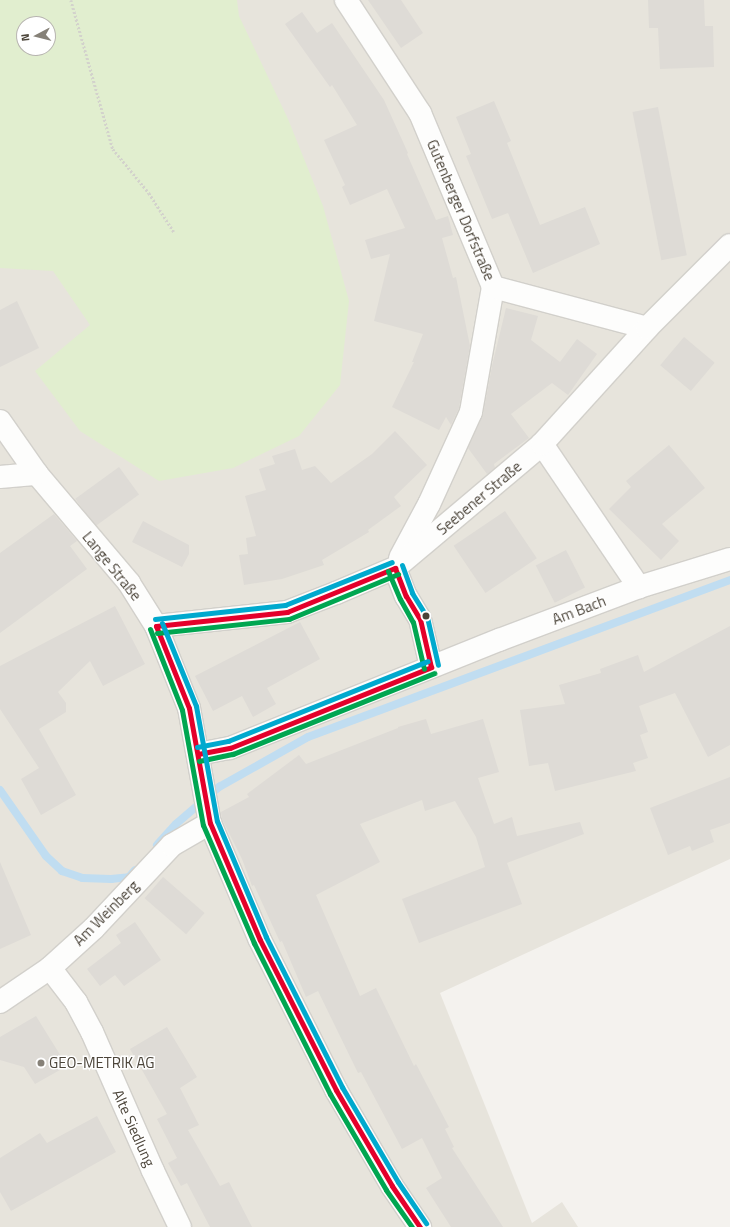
<!DOCTYPE html>
<meta charset="utf-8">
<style>
body{margin:0}
#map{position:relative;width:730px;height:1227px;overflow:hidden;background:#f4f2ee;font-family:"Titillium Web",sans-serif}
div>[style]{position:absolute}
.residential>*{inset:0;background:#e7e4dc}
.green>*{inset:0;background:#e1eecf}
.stream>*{height:8px;margin:-4px;padding:0 4px;transform-origin:4px;border-radius:4px;background:#c0ddf1}
.building>*{inset:0;background:#dedbd6;transform-origin:0 0}
.path>*{height:2.5px;margin-top:-1.25px;transform-origin:0;background:repeating-linear-gradient(90deg,#d3d2cc 0 2px,transparent 0 4px)}
.roads{filter:drop-shadow(1px 0 #d2d0cb) drop-shadow(-1px 0 #d2d0cb) drop-shadow(0 1px #d2d0cb) drop-shadow(0 -1px #d2d0cb)}
.minor>*{height:22px;margin:-11px;padding:0 11px;transform-origin:11px;border-radius:11px;background:#fdfdfc}
.bus-1>*{height:5px;margin:-2.5px;padding:0 2.5px;transform-origin:2.5px;border-radius:2.5px;background:#e4002b}
.bus-2>*{height:5px;margin:-2.5px;padding:0 2.5px;transform-origin:2.5px;border-radius:2.5px;background:#00a651}
.bus-3>*{height:5px;margin:-2.5px;padding:0 2.5px;transform-origin:2.5px;border-radius:2.5px;background:#00a9ce}
.dots>*{width:11px;height:11px;translate:-50% -50%;box-sizing:border-box;border:2px solid #fff;border-radius:50%}
span{translate:-50% -50%;white-space:nowrap;text-align:center;line-height:1.15;-webkit-text-stroke:3px #fff;paint-order:stroke}
.street-label{font-size:15px;color:#4b4439}
.poi-label{font-size:15px;color:#4b4439}
.left{translate:0 -50%;text-align:left}
.north{position:absolute;left:16px;top:16px;width:40px;height:40px;box-sizing:border-box;background:#fff;border:1px solid #b7b4b0;border-radius:50%;rotate:263deg;font-size:11px;font-weight:700;line-height:16px;text-align:center;color:#4b4439}
.north::after{content:'';display:block;margin:auto;width:14px;height:18px;background:#868178;clip-path:polygon(50% 0,100% 100%,50% 72%,0 100%)}
</style>
<div id="map">
<div class="residential">
<div style="clip-path:polygon(evenodd,0 0,730px 0,730px 859px,440px 993px,532px 1223px,562px 1202px,578px 1227px,0 1227px,0 0,24px 24px,48px 24px,48px 48px,24px 48px,24px 24px)"></div>
</div>
<div class="green">
<div style="clip-path:polygon(evenodd,0 0,237px 0,239px 16px,288px 119px,323px 206px,349px 301px,340px 385px,299px 436px,233px 468px,159px 481px,80px 431px,35px 371px,90px 325px,53px 271px,0 268px,0 0,24px 24px,48px 24px,48px 48px,24px 48px,24px 24px)"></div>
</div>
<div class="stream">
<div style="left:0;top:790px;width:80px;rotate:55.1deg"></div>
<div style="left:46px;top:856px;width:22px;rotate:43deg"></div>
<div style="left:62px;top:871px;width:21px;rotate:19deg"></div>
<div style="left:82px;top:878px;width:29px;rotate:2deg"></div>
<div style="left:111px;top:879px;width:18px;rotate:-6deg"></div>
<div style="left:129px;top:877px;width:9px;rotate:-49deg"></div>
<div style="left:157px;top:845px;width:28px;rotate:-48deg"></div>
<div style="left:176px;top:824px;width:57px;rotate:-40.7deg"></div>
<div style="left:219px;top:787px;width:102px;rotate:-29.3deg"></div>
<div style="left:308px;top:737px;width:450px;rotate:-20.4deg"></div>
</div>
<div class="building">
<div style="clip-path:polygon(368px 0,401px 0,423px 33px,401px 48px)"></div>
<div style="clip-path:polygon(648px 0,704px 0,705px 26px,713px 26px,714px 67px,660px 69px,658px 28px,649px 28px)"></div>
<div style="clip-path:polygon(302px 12px,317px 33px,332px 23px,384px 100px,408px 153px,407px 154px,436px 220px,448px 216px,453px 235px,442px 238px,453px 278px,456px 277px,470px 346px,459px 408px,451px 425px,446px 417px,439px 430px,392px 407px,414px 362px,412px 362px,423px 334px,374px 321px,390px 254px,371px 259px,365px 240px,405px 228px,387px 189px,350px 205px,342px 187px,345px 185px,324px 140px,357px 125px,332px 85px,330px 87px,285px 24px)"></div>
<div style="clip-path:polygon(494px 101px,511px 141px,507px 143px,540px 225px,585px 207px,600px 244px,533px 273px,508px 213px,492px 219px,466px 156px,471px 154px,456px 117px)"></div>
<div style="left:658px;top:107px;width:151px;height:26px;rotate:79deg"></div>
<div style="clip-path:polygon(17px 301px,39px 348px,0 367px,0 310px)"></div>
<div style="clip-path:polygon(506px 308px,538px 316px,531px 340px,560px 362px,577px 339px,597px 354px,568px 395px,552px 383px,511px 414px,529px 438px,494px 464px,495px 468px,487px 474px,468px 448px,483px 414px,492px 366px)"></div>
<div style="left:684px;top:337px;width:40px;height:37px;rotate:40deg"></div>
<div style="clip-path:polygon(395px 431px,427px 465px,394px 497px,401px 506px,368px 530px,369px 532px,322px 560px,324px 565px,282px 579px,244px 585px,239px 555px,248px 554px,246px 538px,256px 536px,245px 496px,266px 490px,259px 469px,275px 464px,272px 456px,295px 449px,302px 470px,315px 466px,331px 483px,372px 454px)"></div>
<div style="clip-path:polygon(669px 445px,705px 488px,662px 524px,679px 541px,661px 560px,609px 509px,631px 487px,626px 481px)"></div>
<div style="left:119px;top:467px;width:34px;height:54px;rotate:54deg"></div>
<div style="left:505px;top:511px;width:57px;height:62px;rotate:56deg"></div>
<div style="clip-path:polygon(54px 514px,77px 541px,70px 546px,87px 569px,0 633px,0 553px)"></div>
<div style="clip-path:polygon(143px 521px,189px 545px,189px 554px,182px 567px,132px 542px)"></div>
<div style="left:566px;top:550px;width:42px;height:34px;rotate:63deg"></div>
<div style="clip-path:polygon(115px 606px,145px 664px,103px 686px,90px 661px,58px 692px,66px 703px,66px 712px,39px 729px,76px 795px,41px 815px,21px 779px,39px 768px,0 709px,0 666px)"></div>
<div style="clip-path:polygon(300px 622px,320px 659px,267px 688px,276px 704px,253px 717px,242px 696px,213px 711px,195px 676px)"></div>
<div style="clip-path:polygon(730px 626px,730px 745px,708px 757px,675px 693px,639px 706px,648px 732px,640px 735px,648px 758px,633px 763px,636px 771px,555px 791px,548px 763px,529px 766px,520px 710px,565px 704px,559px 685px,601px 673px,600px 669px,638px 655px,644px 672px)"></div>
<div style="clip-path:polygon(426px 719px,431px 734px,483px 719px,499px 772px,478px 778px,494px 824px,512px 817px,517px 836px,580px 822px,584px 834px,507px 863px,522px 904px,419px 943px,402px 899px,485px 867px,476px 837px,455px 801px,425px 811px,422px 800px,360px 824px,380px 862px,316px 895px,360px 996px,376px 988px,414px 1066px,416px 1064px,449px 1127px,445px 1129px,454px 1147px,452px 1148px,503px 1227px,451px 1227px,426px 1188px,442px 1178px,422px 1138px,402px 1149px,361px 1072px,358px 1073px,318px 991px,306px 997px,282px 941px,280px 942px,254px 885px,252px 886px,242px 859px,222px 819px,221px 812px,249px 797px,247px 794px,299px 755px,306px 764px,398px 728px,398px 727px)"></div>
<div style="clip-path:polygon(730px 777px,730px 823px,710px 830px,714px 842px,692px 851px,690px 846px,668px 855px,650px 808px)"></div>
<div style="clip-path:polygon(0 862px,31px 935px,0 949px)"></div>
<div style="left:163px;top:877px;width:55px;height:28px;rotate:41deg"></div>
<div style="clip-path:polygon(135px 922px,161px 960px,124px 986px,115px 975px,100px 986px,87px 969px,121px 943px,116px 935px)"></div>
<div style="clip-path:polygon(36px 1016px,67px 1066px,35px 1084px,24px 1067px,0 1060px,0 1037px)"></div>
<div style="clip-path:polygon(167px 1027px,197px 1077px,180px 1088px,199px 1125px,188px 1130px,220px 1186px,229px 1182px,252px 1227px,210px 1227px,187px 1183px,181px 1186px,168px 1163px,177px 1158px,157px 1119px,167px 1114px,130px 1049px)"></div>
<div style="clip-path:polygon(97px 1116px,116px 1152px,11px 1211px,0 1192px,0 1158px,40px 1133px,47px 1143px)"></div>
</div>
<div class="path">
<div style="left:71px;top:0;width:155px;rotate:74.3deg"></div>
<div style="left:113px;top:149px;width:57px;rotate:50.7deg"></div>
<div style="left:149px;top:193px;width:46px;rotate:57.3deg"></div>
</div>
<div class="roads">
<div class="minor">
<div style="left:346px;top:0;width:135px;rotate:56.8deg"></div>
<div style="left:420px;top:113px;width:189px;rotate:67.2deg"></div>
<div style="left:493px;top:287px;width:127px;rotate:100deg"></div>
<div style="left:471px;top:412px;width:101px;rotate:114.5deg"></div>
<div style="left:429px;top:504px;width:61px;rotate:118.2deg"></div>
<div style="left:493px;top:287px;width:159px;rotate:14.9deg"></div>
<div style="left:0;top:421px;width:65px;rotate:55.1deg"></div>
<div style="left:37px;top:474px;width:143px;rotate:49.8deg"></div>
<div style="left:129px;top:583px;width:51px;rotate:57.9deg"></div>
<div style="left:156px;top:626px;width:88px;rotate:68.1deg"></div>
<div style="left:189px;top:708px;width:117px;rotate:79.7deg"></div>
<div style="left:210px;top:823px;width:127px;rotate:66.9deg"></div>
<div style="left:260px;top:940px;width:168px;rotate:63.1deg"></div>
<div style="left:336px;top:1090px;width:111px;rotate:59.7deg"></div>
<div style="left:392px;top:1186px;width:50px;rotate:55.7deg"></div>
<div style="left:542px;top:444px;width:173px;rotate:55.9deg"></div>
<div style="left:0;top:477px;width:37px;rotate:-5deg"></div>
<div style="left:395px;top:568px;width:30px;rotate:69deg"></div>
<div style="left:406px;top:596px;width:27px;rotate:59deg"></div>
<div style="left:420px;top:619px;width:49px;rotate:77.1deg"></div>
<div style="left:156px;top:626px;width:132px;rotate:-6.1deg"></div>
<div style="left:287px;top:612px;width:53px;rotate:-21.2deg"></div>
<div style="left:336px;top:593px;width:64px;rotate:-23deg"></div>
<div style="left:395px;top:568px;width:192px;rotate:-40.1deg"></div>
<div style="left:542px;top:444px;width:156px;rotate:-47.8deg"></div>
<div style="left:647px;top:328px;width:117px;rotate:-45deg"></div>
<div style="left:198px;top:754px;width:33px;rotate:-11deg"></div>
<div style="left:230px;top:748px;width:290px;rotate:-21.9deg"></div>
<div style="left:499px;top:640px;width:150px;rotate:-20.7deg"></div>
<div style="left:639px;top:587px;width:95px;rotate:-17.1deg"></div>
<div style="left:50px;top:968px;width:43px;rotate:52.6deg"></div>
<div style="left:76px;top:1002px;width:34px;rotate:62deg"></div>
<div style="left:92px;top:1032px;width:152px;rotate:66.3deg"></div>
<div style="left:153px;top:1171px;width:62px;rotate:64.3deg"></div>
<div style="left:0;top:1002px;width:60px;rotate:-34.2deg"></div>
<div style="left:50px;top:968px;width:59px;rotate:-42.3deg"></div>
<div style="left:94px;top:928px;width:114px;rotate:-46.8deg"></div>
<div style="left:172px;top:845px;width:44px;rotate:-30.1deg"></div>
</div>
</div>
<div class="bus-1">
<div style="left:395px;top:568px;width:30px;rotate:69deg"></div>
<div style="left:406px;top:596px;width:27px;rotate:59deg"></div>
<div style="left:420px;top:619px;width:49px;rotate:77.1deg"></div>
<div style="left:156px;top:626px;width:88px;rotate:68.1deg"></div>
<div style="left:189px;top:708px;width:117px;rotate:79.7deg"></div>
<div style="left:210px;top:823px;width:127px;rotate:66.9deg"></div>
<div style="left:260px;top:940px;width:168px;rotate:63.1deg"></div>
<div style="left:336px;top:1090px;width:111px;rotate:59.7deg"></div>
<div style="left:392px;top:1186px;width:50px;rotate:55.7deg"></div>
<div style="left:156px;top:626px;width:132px;rotate:-6.1deg"></div>
<div style="left:287px;top:612px;width:117px;rotate:-22.2deg"></div>
<div style="left:198px;top:754px;width:33px;rotate:-11deg"></div>
<div style="left:230px;top:748px;width:217px;rotate:-21.9deg"></div>
</div>
<div class="bus-2">
<div style="left:388px;top:571px;width:30px;rotate:67deg"></div>
<div style="left:400px;top:599px;width:26px;rotate:61deg"></div>
<div style="left:413px;top:622px;width:48px;rotate:76.8deg"></div>
<div style="left:150px;top:629px;width:87px;rotate:68.4deg"></div>
<div style="left:182px;top:710px;width:117px;rotate:79.7deg"></div>
<div style="left:203px;top:825px;width:129px;rotate:66.6deg"></div>
<div style="left:254px;top:943px;width:169px;rotate:63.3deg"></div>
<div style="left:330px;top:1094px;width:111px;rotate:59.7deg"></div>
<div style="left:386px;top:1190px;width:45px;rotate:54.9deg"></div>
<div style="left:157px;top:633px;width:133px;rotate:-6.1deg"></div>
<div style="left:289px;top:619px;width:118px;rotate:-22.4deg"></div>
<div style="left:199px;top:761px;width:35px;rotate:-12deg"></div>
<div style="left:233px;top:754px;width:217px;rotate:-21.9deg"></div>
</div>
<div class="bus-3">
<div style="left:402px;top:565px;width:30px;rotate:70deg"></div>
<div style="left:412px;top:593px;width:28px;rotate:58deg"></div>
<div style="left:427px;top:617px;width:49px;rotate:77.1deg"></div>
<div style="left:155px;top:619px;width:131px;rotate:-6.1deg"></div>
<div style="left:285px;top:605px;width:115px;rotate:-21.9deg"></div>
<div style="left:162px;top:623px;width:90px;rotate:67.7deg"></div>
<div style="left:196px;top:706px;width:117px;rotate:79.7deg"></div>
<div style="left:217px;top:821px;width:126px;rotate:67.1deg"></div>
<div style="left:266px;top:937px;width:168px;rotate:63.1deg"></div>
<div style="left:342px;top:1087px;width:110px;rotate:59.5deg"></div>
<div style="left:398px;top:1182px;width:50px;rotate:55.7deg"></div>
<div style="left:197px;top:747px;width:32px;rotate:-11deg"></div>
<div style="left:228px;top:741px;width:215px;rotate:-21.8deg"></div>
</div>
<div class="dots">
<div style="left:426px;top:616px;background:#4b4439"></div>
<div style="left:41px;top:1063px;background:#868178"></div>
</div>
<div class="street-label">
<span style="left:461px;top:210px;rotate:67deg">Gutenberger Dorfstraße</span>
<span style="left:479px;top:498px;rotate:-40deg">Seebener Straße</span>
<span style="left:112px;top:566px;rotate:51deg">Lange Straße</span>
<span style="left:579px;top:610px;rotate:-21deg">Am Bach</span>
<span style="left:106px;top:913px;rotate:-45deg">Am Weinberg</span>
<span style="left:134px;top:1128px;rotate:66deg">Alte Siedlung</span>
</div>
<div class="poi-label">
<span class="left" style="left:49px;top:1063px">GEO-METRIK AG</span>
</div>
<div class="north">N</div>
</div>
